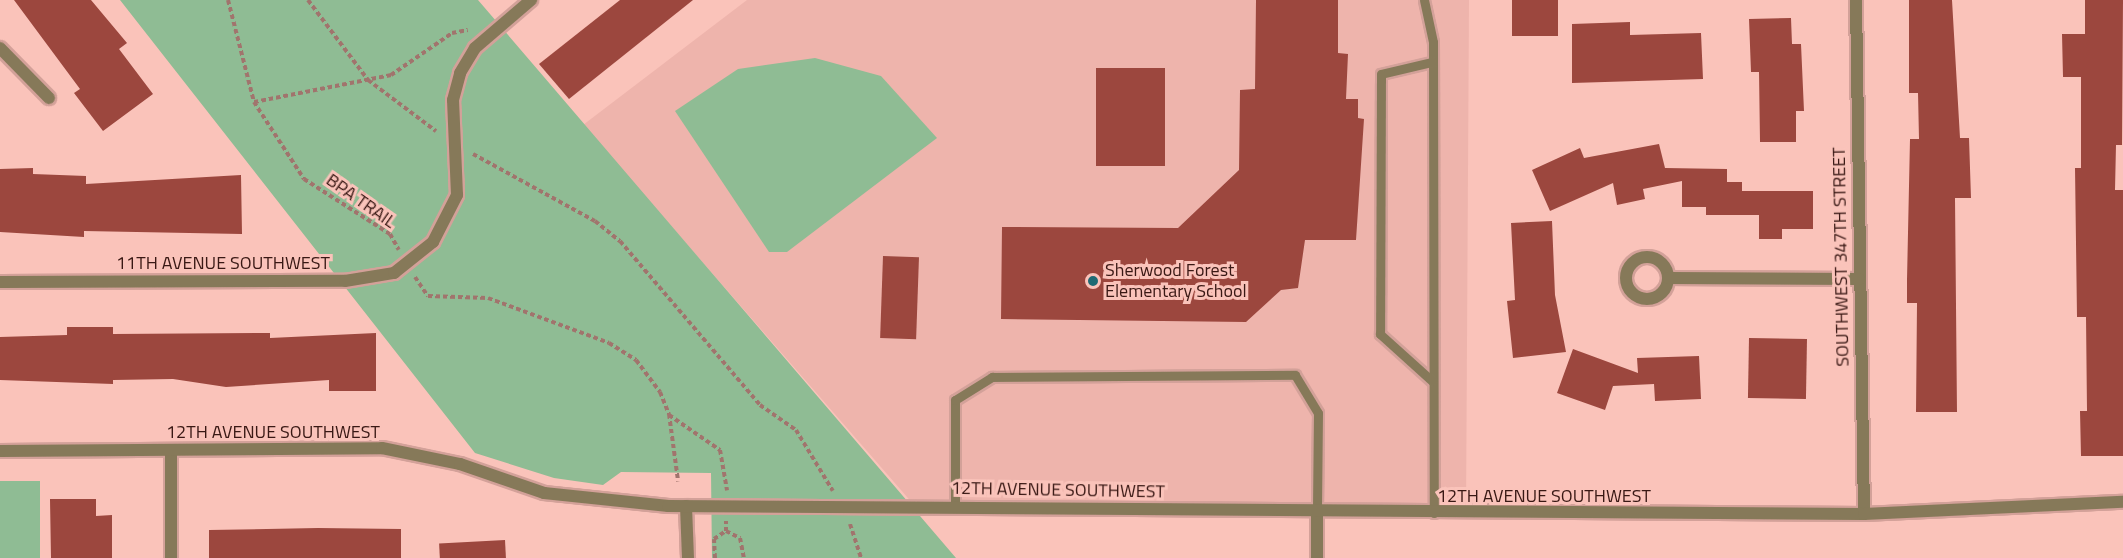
<!DOCTYPE html>
<style>
body{margin:0}
#map{position:relative;width:2123px;height:558px;overflow:hidden;background:#fac3ba;font-family:"Titillium Web",sans-serif}
div>[style]{position:absolute}
.built>*{inset:0;background:#eeb4ac}
.green>*{inset:0;background:#8fbc94;transform-origin:0 0}
.building>*{inset:0;background:#9c473e;transform-origin:0 0}
.path>*{height:4px;margin-top:-2px;transform-origin:0;background:repeating-linear-gradient(90deg,#a1746d 0 4.5px,transparent 0 7.5px)}
.roads{filter:drop-shadow(2px 0 #d3a199) drop-shadow(-2px 0 #d3a199) drop-shadow(0 2px #d3a199) drop-shadow(0 -2px #d3a199)}
.service>*{height:9px;margin:-4.5px;padding:0 4.5px;transform-origin:4.5px;border-radius:4.5px;background:#867959}
.minor>*{height:12px;margin:-6px;padding:0 6px;transform-origin:6px;border-radius:6px;background:#867959}
.minor>.ring{margin:-6px;padding:0;box-sizing:content-box;background:none;border:12px solid #867959;border-radius:50%}
.tertiary>*{height:12px;margin:-6px;padding:0 6px;transform-origin:6px;border-radius:6px;background:#867959}
.dots>*{width:16px;height:16px;translate:-50% -50%;box-sizing:border-box;border:3px solid #fac3ba;border-radius:50%}
span{translate:-50% -50%;white-space:nowrap;text-align:center;line-height:1.15;-webkit-text-stroke:6px #fac3ba;paint-order:stroke}
.street-label{font-size:18px;color:#391814}
.poi-label{font-size:18px;color:#391814}
.left{translate:0 -50%;text-align:left}
</style>
<div id="map">
<div class="built">
<div style="clip-path:polygon(747px 0,1469px 0,1466px 514px,914px 505px,583px 125px)"></div>
</div>
<div class="green">
<div style="clip-path:polygon(120px 0,478px 0,956px 558px,712px 558px,711px 473px,621px 472px,603px 485px,554px 478px,475px 453px)"></div>
<div style="clip-path:polygon(815px 58px,881px 76px,937px 138px,787px 252px,769px 252px,675px 111px,738px 69px)"></div>
<div style="left:0;top:481px;width:40px;height:77px"></div>
</div>
<div class="building">
<div style="clip-path:polygon(14px 0,91px 0,127px 43px,119px 49px,153px 94px,103px 131px,74px 93px,80px 89px)"></div>
<div style="clip-path:polygon(620px 0,693px 0,569px 99px,539px 64px)"></div>
<div style="clip-path:polygon(1256px 0,1338px 0,1338px 53px,1348px 54px,1346px 99px,1358px 99px,1358px 118px,1364px 119px,1356px 240px,1305px 240px,1298px 288px,1281px 290px,1246px 322px,1001px 319px,1002px 227px,1178px 228px,1239px 170px,1240px 90px,1255px 89px)"></div>
<div style="left:1512px;top:0;width:46px;height:36px"></div>
<div style="clip-path:polygon(1909px 0,1952px 0,1960px 138px,1969px 138px,1971px 198px,1955px 198px,1957px 412px,1916px 412px,1917px 303px,1907px 303px,1907px 280px,1910px 139px,1919px 139px,1918px 93px,1909px 93px)"></div>
<div style="clip-path:polygon(2085px 0,2123px 0,2122px 145px,2116px 145px,2115px 190px,2123px 190px,2123px 456px,2081px 456px,2080px 411px,2087px 411px,2086px 317px,2077px 317px,2075px 168px,2081px 168px,2081px 77px,2063px 77px,2062px 34px,2085px 34px)"></div>
<div style="clip-path:polygon(1791px 18px,1792px 44px,1801px 44px,1804px 111px,1796px 111px,1796px 142px,1760px 142px,1759px 72px,1751px 72px,1749px 19px)"></div>
<div style="clip-path:polygon(1630px 22px,1630px 35px,1701px 33px,1703px 79px,1572px 83px,1572px 24px)"></div>
<div style="left:1096px;top:68px;width:69px;height:98px"></div>
<div style="clip-path:polygon(1659px 144px,1665px 168px,1727px 169px,1727px 182px,1742px 182px,1742px 191px,1813px 191px,1813px 229px,1782px 229px,1782px 239px,1759px 239px,1759px 215px,1706px 215px,1706px 207px,1682px 207px,1682px 181px,1643px 189px,1645px 199px,1617px 205px,1613px 183px,1550px 211px,1532px 170px,1580px 148px,1584px 158px)"></div>
<div style="clip-path:polygon(33px 168px,33px 174px,86px 176px,86px 184px,241px 175px,242px 234px,84px 231px,84px 237px,0 232px,0 169px)"></div>
<div style="clip-path:polygon(1552px 221px,1555px 295px,1566px 352px,1513px 358px,1507px 301px,1515px 300px,1511px 223px)"></div>
<div style="left:883px;top:256px;width:36px;height:82px;rotate:2deg"></div>
<div style="clip-path:polygon(67px 327px,113px 327px,113px 334px,270px 333px,270px 338px,376px 333px,376px 391px,329px 391px,329px 380px,226px 387px,173px 379px,113px 380px,113px 384px,0 380px,0 337px,67px 335px)"></div>
<div style="left:1749px;top:338px;width:58px;height:60px;rotate:1deg"></div>
<div style="clip-path:polygon(1573px 349px,1638px 373px,1637px 358px,1699px 356px,1701px 399px,1655px 401px,1654px 384px,1613px 386px,1605px 410px,1557px 393px)"></div>
<div style="clip-path:polygon(50px 499px,96px 499px,96px 516px,112px 515px,112px 558px,51px 558px)"></div>
<div style="clip-path:polygon(318px 528px,401px 529px,401px 558px,209px 558px,209px 530px)"></div>
<div style="left:505px;top:540px;width:18px;height:66px;rotate:87deg"></div>
</div>
<div class="path">
<div style="left:228px;top:0;width:105px;rotate:75.7deg"></div>
<div style="left:254px;top:102px;width:92px;rotate:57deg"></div>
<div style="left:304px;top:179px;width:102px;rotate:32.6deg"></div>
<div style="left:390px;top:234px;width:18px;rotate:61deg"></div>
<div style="left:308px;top:0;width:100px;rotate:53.1deg"></div>
<div style="left:368px;top:80px;width:85px;rotate:36.9deg"></div>
<div style="left:254px;top:102px;width:140px;rotate:-11.1deg"></div>
<div style="left:391px;top:75px;width:74px;rotate:-34.5deg"></div>
<div style="left:452px;top:33px;width:16px;rotate:-11deg"></div>
<div style="left:473px;top:154px;width:139px;rotate:28.8deg"></div>
<div style="left:595px;top:221px;width:32px;rotate:39deg"></div>
<div style="left:620px;top:241px;width:216px;rotate:49.5deg"></div>
<div style="left:760px;top:405px;width:44px;rotate:34.8deg"></div>
<div style="left:796px;top:430px;width:71px;rotate:58.8deg"></div>
<div style="left:415px;top:277px;width:23px;rotate:56deg"></div>
<div style="left:428px;top:296px;width:60px;rotate:1.9deg"></div>
<div style="left:488px;top:298px;width:129px;rotate:20.4deg"></div>
<div style="left:609px;top:343px;width:32px;rotate:32deg"></div>
<div style="left:636px;top:360px;width:40px;rotate:53deg"></div>
<div style="left:660px;top:392px;width:24px;rotate:68deg"></div>
<div style="left:669px;top:414px;width:68px;rotate:82.3deg"></div>
<div style="left:669px;top:415px;width:62px;rotate:34.5deg"></div>
<div style="left:720px;top:450px;width:41px;rotate:80.1deg"></div>
<div style="left:850px;top:524px;width:36px;rotate:72deg"></div>
<div style="left:726px;top:531px;width:16px;rotate:27deg"></div>
<div style="left:740px;top:538px;width:20px;rotate:79deg"></div>
<div style="left:715px;top:558px;width:19px;rotate:-93deg"></div>
<div style="left:714px;top:539px;width:14px;rotate:-34deg"></div>
<div style="left:726px;top:531px;width:10px;rotate:-90deg"></div>
</div>
<div class="roads">
<div class="service">
<div style="left:1424px;top:0;width:43px;rotate:77.9deg"></div>
<div style="left:1433px;top:42px;width:471px;rotate:89.9deg"></div>
<div style="left:1432px;top:62px;width:52px;rotate:166.8deg"></div>
<div style="left:1381px;top:74px;width:260px;rotate:90.2deg"></div>
<div style="left:1380px;top:334px;width:70px;rotate:42.1deg"></div>
<div style="left:955px;top:506px;width:106px;rotate:-90deg"></div>
<div style="left:955px;top:400px;width:44px;rotate:-31.9deg"></div>
<div style="left:992px;top:377px;width:303px;rotate:-0.4deg"></div>
<div style="left:1295px;top:375px;width:44px;rotate:58.8deg"></div>
<div style="left:1318px;top:413px;width:99px;rotate:90.6deg"></div>
</div>
<div class="minor">
<div style="left:1856px;top:0;width:514px;rotate:89.11deg"></div>
<div style="left:0;top:48px;width:70px;rotate:45.6deg"></div>
<div class="ring" style="left:1626px;top:257px;width:30px;height:30px"></div>
<div style="left:1668px;top:278px;width:191px;rotate:0.3deg"></div>
<div style="left:0;top:282px;width:345px;rotate:-0.2deg"></div>
<div style="left:345px;top:281px;width:50px;rotate:-9.3deg"></div>
<div style="left:394px;top:273px;width:50px;rotate:-38.5deg"></div>
<div style="left:433px;top:242px;width:53px;rotate:-62.9deg"></div>
<div style="left:457px;top:195px;width:95px;rotate:-92.4deg"></div>
<div style="left:453px;top:100px;width:28px;rotate:-75deg"></div>
<div style="left:460px;top:73px;width:29px;rotate:-59deg"></div>
<div style="left:475px;top:48px;width:74px;rotate:-40.6deg"></div>
<div style="left:171px;top:450px;width:108px;rotate:90deg"></div>
<div style="left:686px;top:506px;width:52px;rotate:87.8deg"></div>
<div style="left:1317px;top:558px;width:46px;rotate:-90deg"></div>
</div>
<div class="tertiary">
<div style="left:0;top:451px;width:382px;rotate:-0.4deg"></div>
<div style="left:382px;top:448px;width:80px;rotate:11.6deg"></div>
<div style="left:460px;top:464px;width:89px;rotate:19deg"></div>
<div style="left:544px;top:493px;width:125px;rotate:6deg"></div>
<div style="left:668px;top:506px;width:1196px;rotate:0.38deg"></div>
<div style="left:1864px;top:514px;width:259px;rotate:-2.7deg"></div>
</div>
</div>
<div class="dots">
<div style="left:1093px;top:281px;background:#1f6a74"></div>
</div>
<div class="street-label">
<span style="left:361px;top:201px;rotate:35deg">BPA TRAIL</span>
<span style="left:1841px;top:257px;rotate:-91deg">SOUTHWEST 347TH STREET</span>
<span style="left:223px;top:263px">11TH AVENUE SOUTHWEST</span>
<span style="left:273px;top:432px">12TH AVENUE SOUTHWEST</span>
<span style="left:1058px;top:490px;rotate:1deg">12TH AVENUE SOUTHWEST</span>
<span style="left:1544px;top:496px">12TH AVENUE SOUTHWEST</span>
</div>
<div class="poi-label">
<span class="left" style="left:1105px;top:281px">Sherwood Forest<br>Elementary School</span>
</div>
</div>
